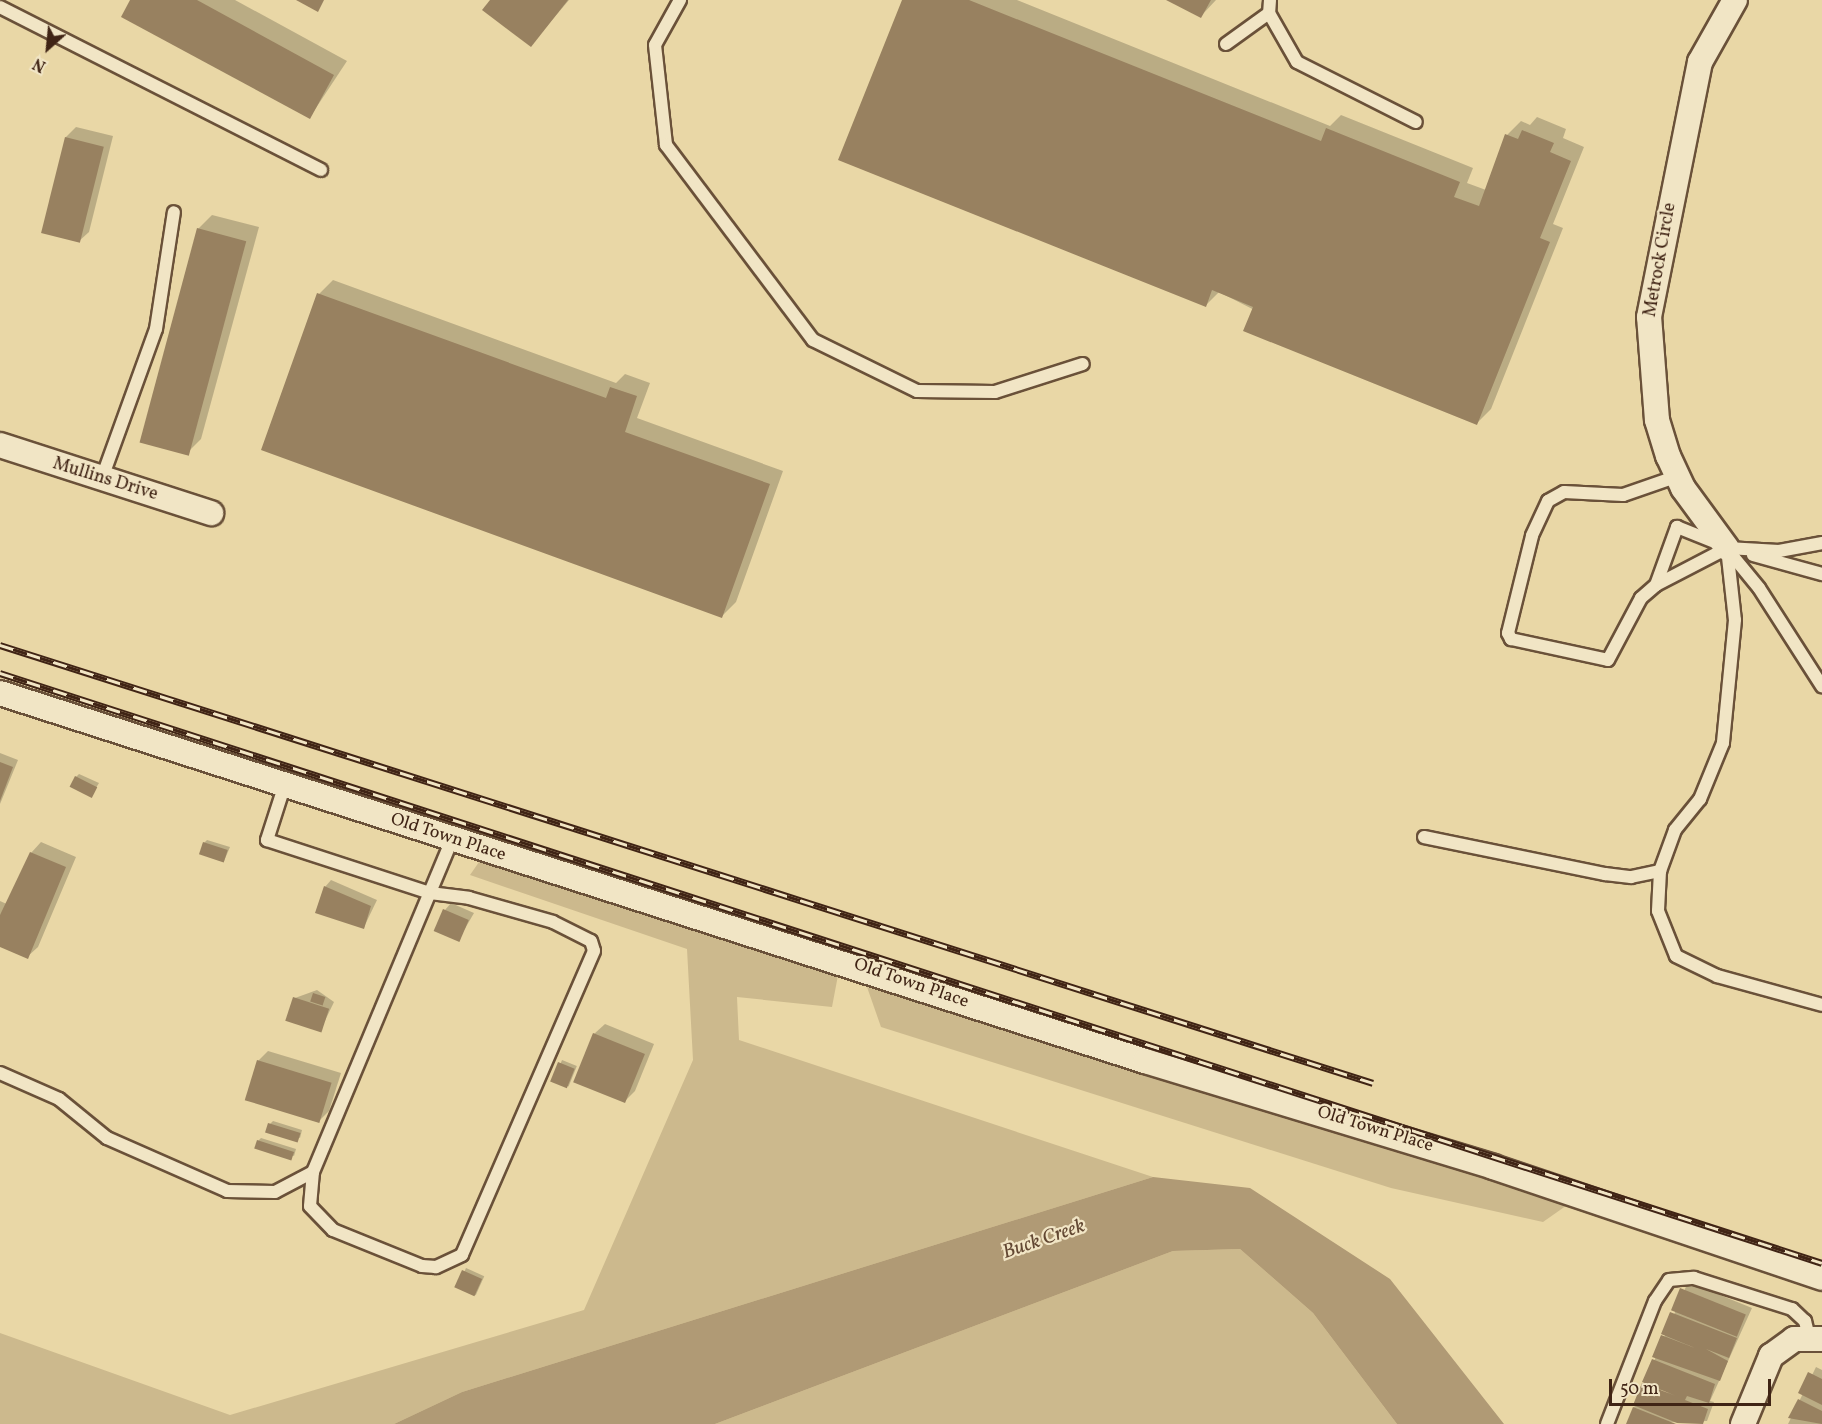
<!DOCTYPE html>
<style>
body{margin:0}
#map{position:relative;width:1822px;height:1424px;overflow:hidden;background:#e9d7a6;font-family:Vollkorn,serif}
div>[style]{position:absolute}
.green>*{inset:0;background:#ccb98d}
.water>*{inset:0;background:#b09a75}
.shadow>*{inset:0;background:#0003;transform-origin:0 0}
.building>*{inset:0;background:#988160;transform-origin:0 0}
.roads{filter:drop-shadow(2px 0 #6a5139) drop-shadow(-2px 0 #6a5139) drop-shadow(0 2px #6a5139) drop-shadow(0 -2px #6a5139)}
.lane>*{height:12px;margin:-6px;padding:0 6px;transform-origin:6px;border-radius:6px;background:#f1e5c5}
.street>*{height:24px;margin:-12px;padding:0 12px;transform-origin:12px;border-radius:12px;background:#f1e5c5}
.rail>*{height:7px;margin-top:-3.5px;transform-origin:0;background:repeating-linear-gradient(90deg,#f1e5c5 0 14px,#402415 0 28px);box-sizing:border-box;border-block:2px solid #402415}
span{translate:-50% -50%;white-space:nowrap;text-align:center;line-height:1.15;-webkit-text-stroke:4.5px #f1e5c5;paint-order:stroke}
.street-label{font-size:18px;color:#402415}
.water-label{font-size:20px;color:#624732;font-style:italic}
.north{position:absolute;left:18px;top:18px;width:60px;height:60px;-webkit-text-stroke:4px #f1e5c5;paint-order:stroke;rotate:207deg;font-size:16px;font-weight:700;line-height:24px;text-align:center;color:#402415}
.north::after{content:'';display:block;margin:auto;width:21px;height:27px;background:#402415;clip-path:polygon(50% 0,100% 100%,50% 72%,0 100%)}
.scale{position:absolute;left:1609px;top:1379px;width:162px;height:27px;box-sizing:border-box;border:3px solid #402415;border-top:0;padding-left:8px;font-size:18px;line-height:21px;white-space:nowrap;color:#402415;-webkit-text-stroke:4px #f1e5c5;paint-order:stroke}
</style>
<div id="map">
<div class="green">
<div style="clip-path:polygon(479px 862px,839px 970px,832px 1007px,737px 997px,739px 1040px,1153px 1177px,462px 1392px,394px 1424px,0 1424px,0 1333px,230px 1415px,584px 1310px,693px 1060px,687px 949px,470px 875px)"></div>
<div style="clip-path:polygon(867px 987px,1570px 1203px,1543px 1222px,1391px 1188px,881px 1027px)"></div>
<div style="clip-path:polygon(1240px 1249px,1313px 1313px,1397px 1424px,715px 1424px,1173px 1251px)"></div>
</div>
<div class="water">
<div style="clip-path:polygon(1153px 1177px,1250px 1188px,1390px 1279px,1504px 1424px,1397px 1424px,1313px 1313px,1240px 1249px,1173px 1251px,715px 1424px,394px 1424px,462px 1392px)"></div>
</div>
<div class="shadow">
<div style="clip-path:polygon(132px 0,235px 0,347px 61px,310px 117px)"></div>
<div style="clip-path:polygon(492px 0,569px 0,531px 45px)"></div>
<div style="clip-path:polygon(903px 0,1017px 0,1330px 126px,1341px 115px,1473px 168px,1467px 183px,1486px 190px,1507px 135px,1521px 121px,1530px 125px,1537px 117px,1566px 129px,1563px 138px,1584px 147px,1553px 224px,1563px 228px,1491px 409px,1477px 423px,1219px 292px,1205px 306px)"></div>
<div style="clip-path:polygon(1170px 0,1216px 0,1201px 16px)"></div>
<div style="clip-path:polygon(76px 127px,113px 136px,89px 232px,78px 242px,66px 137px)"></div>
<div style="clip-path:polygon(212px 215px,259px 227px,201px 439px,187px 453px,198px 229px)"></div>
<div style="clip-path:polygon(333px 280px,616px 383px,625px 374px,650px 383px,637px 418px,783px 471px,736px 602px,722px 616px,319px 294px)"></div>
<div style="clip-path:polygon(0 753px,18px 760px,0 804px)"></div>
<div style="clip-path:polygon(79px 774px,99px 783px,91px 796px,76px 777px)"></div>
<div style="clip-path:polygon(207px 840px,230px 847px,224px 861px,204px 843px)"></div>
<div style="clip-path:polygon(41px 842px,76px 857px,38px 947px,27px 957px,0 946px,0 901px,9px 905px,31px 853px)"></div>
<div style="clip-path:polygon(331px 880px,377px 900px,364px 927px,325px 887px)"></div>
<div style="clip-path:polygon(451px 903px,474px 913px,459px 939px,445px 910px)"></div>
<div style="clip-path:polygon(317px 990px,334px 1002px,320px 1031px,295px 998px)"></div>
<div style="clip-path:polygon(605px 1024px,654px 1044px,635px 1091px,625px 1101px,594px 1034px)"></div>
<div style="clip-path:polygon(268px 1051px,341px 1073px,329px 1111px,319px 1121px,258px 1061px)"></div>
<div style="left:562px;top:1060px;width:16px;height:22px;rotate:22deg"></div>
<div style="clip-path:polygon(273px 1121px,302px 1130px,300px 1138px,270px 1124px)"></div>
<div style="clip-path:polygon(261px 1138px,296px 1149px,294px 1156px,258px 1141px)"></div>
<div style="left:466px;top:1268px;width:20px;height:21px;rotate:24deg"></div>
<div style="clip-path:polygon(evenodd,1688px 1282px,1752px 1308px,1710px 1401px,1714px 1402px,1707px 1421px,1627px 1424px,1688px 1282px,1676px 1336px,1698px 1343px,1696px 1351px,1676px 1336px,1688px 1282px,1663px 1385px,1685px 1395px,1660px 1392px,1663px 1385px)"></div>
<div style="clip-path:polygon(1816px 1367px,1822px 1370px,1822px 1424px,1788px 1424px)"></div>
</div>
<div class="building">
<div style="clip-path:polygon(130px 0,197px 0,334px 75px,310px 119px,121px 17px)"></div>
<div style="clip-path:polygon(296px 0,324px 0,318px 12px)"></div>
<div style="clip-path:polygon(490px 0,568px 0,531px 47px,482px 10px)"></div>
<div style="clip-path:polygon(902px 0,969px 0,1321px 141px,1326px 128px,1460px 182px,1454px 197px,1479px 206px,1505px 134px,1518px 139px,1522px 130px,1554px 143px,1550px 152px,1571px 161px,1540px 238px,1550px 242px,1477px 425px,1243px 331px,1253px 307px,1212px 290px,1206px 307px,838px 160px)"></div>
<div style="clip-path:polygon(1166px 0,1211px 0,1201px 18px)"></div>
<div style="left:65px;top:137px;width:40px;height:99px;rotate:14deg"></div>
<div style="left:197px;top:228px;width:51px;height:222px;rotate:15deg"></div>
<div style="clip-path:polygon(317px 293px,606px 398px,610px 387px,637px 396px,625px 432px,770px 484px,722px 618px,261px 450px)"></div>
<div style="clip-path:polygon(0 762px,13px 767px,0 801px)"></div>
<div style="left:75px;top:776px;width:25px;height:12px;rotate:27deg"></div>
<div style="left:203px;top:842px;width:26px;height:13px;rotate:18deg"></div>
<div style="clip-path:polygon(30px 852px,66px 867px,28px 959px,0 947px,0 915px)"></div>
<div style="clip-path:polygon(324px 886px,371px 906px,364px 929px,315px 913px)"></div>
<div style="left:443px;top:909px;width:28px;height:24px;rotate:23deg"></div>
<div style="left:313px;top:993px;width:13px;height:9px;rotate:18deg"></div>
<div style="left:293px;top:997px;width:38px;height:25px;rotate:18deg"></div>
<div style="left:593px;top:1033px;width:56px;height:53px;rotate:22deg"></div>
<div style="left:257px;top:1060px;width:78px;height:42px;rotate:17deg"></div>
<div style="left:558px;top:1062px;width:18px;height:21px;rotate:22deg"></div>
<div style="left:268px;top:1123px;width:34px;height:10px;rotate:17deg"></div>
<div style="left:257px;top:1140px;width:39px;height:9px;rotate:18deg"></div>
<div style="left:462px;top:1270px;width:22px;height:19px;rotate:24deg"></div>
<div style="left:1680px;top:1288px;width:71px;height:24px;rotate:22deg"></div>
<div style="clip-path:polygon(1670px 1312px,1737px 1338px,1729px 1358px,1706px 1349px,1728px 1361px,1720px 1381px,1652px 1357px,1661px 1335px,1695px 1348px,1661px 1334px)"></div>
<div style="clip-path:polygon(1652px 1359px,1715px 1384px,1709px 1403px,1687px 1396px,1685px 1400px,1708px 1409px,1703px 1424px,1677px 1423px,1633px 1405px,1642px 1383px,1676px 1396px,1642px 1382px)"></div>
<div style="clip-path:polygon(1808px 1372px,1822px 1379px,1822px 1405px,1798px 1393px)"></div>
<div style="clip-path:polygon(1798px 1399px,1822px 1411px,1822px 1424px,1788px 1418px)"></div>
<div style="clip-path:polygon(1633px 1407px,1676px 1424px,1626px 1424px)"></div>
</div>
<div class="roads">
<div class="lane">
<div style="left:680px;top:0;width:51px;rotate:119.1deg"></div>
<div style="left:655px;top:45px;width:101px;rotate:83.7deg"></div>
<div style="left:666px;top:145px;width:244px;rotate:53deg"></div>
<div style="left:813px;top:340px;width:116px;rotate:26.1deg"></div>
<div style="left:917px;top:391px;width:78px;rotate:0.7deg"></div>
<div style="left:995px;top:392px;width:92px;rotate:-17.7deg"></div>
<div style="left:1270px;top:0;width:13px;rotate:94deg"></div>
<div style="left:1269px;top:13px;width:56px;rotate:60.3deg"></div>
<div style="left:1297px;top:62px;width:133px;rotate:26.8deg"></div>
<div style="left:0;top:7px;width:360px;rotate:26.9deg"></div>
<div style="left:1226px;top:44px;width:53px;rotate:-35.8deg"></div>
<div style="left:1678px;top:476px;width:58px;rotate:160.9deg"></div>
<div style="left:1623px;top:495px;width:59px;rotate:-177.1deg"></div>
<div style="left:1564px;top:492px;width:18px;rotate:151deg"></div>
<div style="left:1548px;top:501px;width:38px;rotate:115deg"></div>
<div style="left:1532px;top:536px;width:100px;rotate:103.9deg"></div>
<div style="left:1508px;top:633px;width:7px;rotate:63deg"></div>
<div style="left:1511px;top:639px;width:99px;rotate:12.2deg"></div>
<div style="left:1608px;top:660px;width:70px;rotate:-62deg"></div>
<div style="left:1641px;top:598px;width:20px;rotate:-41deg"></div>
<div style="left:1656px;top:585px;width:80px;rotate:-27.5deg"></div>
<div style="left:1727px;top:548px;width:52px;rotate:3.3deg"></div>
<div style="left:1779px;top:551px;width:44px;rotate:-10.5deg"></div>
<div style="left:102px;top:478px;width:158px;rotate:-70.1deg"></div>
<div style="left:156px;top:329px;width:118px;rotate:-81.3deg"></div>
<div style="left:1727px;top:548px;width:72px;rotate:83.7deg"></div>
<div style="left:1735px;top:620px;width:124px;rotate:95.6deg"></div>
<div style="left:1723px;top:743px;width:61px;rotate:112.3deg"></div>
<div style="left:1700px;top:799px;width:40px;rotate:129deg"></div>
<div style="left:1675px;top:830px;width:44px;rotate:110.1deg"></div>
<div style="left:1660px;top:871px;width:40px;rotate:92.9deg"></div>
<div style="left:1658px;top:911px;width:48px;rotate:68.2deg"></div>
<div style="left:1676px;top:956px;width:46px;rotate:26deg"></div>
<div style="left:1717px;top:976px;width:109px;rotate:15.4deg"></div>
<div style="left:1727px;top:549px;width:50px;rotate:50.6deg"></div>
<div style="left:1759px;top:588px;width:117px;rotate:57.3deg"></div>
<div style="left:1753px;top:555px;width:72px;rotate:15.4deg"></div>
<div style="left:1656px;top:585px;width:62px;rotate:-70.1deg"></div>
<div style="left:1677px;top:527px;width:43px;rotate:21.8deg"></div>
<div style="left:285px;top:784px;width:59px;rotate:107.8deg"></div>
<div style="left:267px;top:840px;width:171px;rotate:18deg"></div>
<div style="left:430px;top:893px;width:39px;rotate:7deg"></div>
<div style="left:469px;top:898px;width:87px;rotate:15.9deg"></div>
<div style="left:553px;top:922px;width:42px;rotate:26.6deg"></div>
<div style="left:591px;top:941px;width:10px;rotate:73deg"></div>
<div style="left:594px;top:951px;width:331px;rotate:113.5deg"></div>
<div style="left:462px;top:1255px;width:29px;rotate:155deg"></div>
<div style="left:436px;top:1267px;width:14px;rotate:-176deg"></div>
<div style="left:422px;top:1266px;width:96px;rotate:-158deg"></div>
<div style="left:333px;top:1230px;width:33px;rotate:-134deg"></div>
<div style="left:310px;top:1206px;width:34px;rotate:-85deg"></div>
<div style="left:1424px;top:837px;width:185px;rotate:11.6deg"></div>
<div style="left:1605px;top:874px;width:26px;rotate:7deg"></div>
<div style="left:1631px;top:877px;width:30px;rotate:-12deg"></div>
<div style="left:0;top:1073px;width:64px;rotate:23.8deg"></div>
<div style="left:59px;top:1099px;width:62px;rotate:39.1deg"></div>
<div style="left:107px;top:1138px;width:131px;rotate:23.8deg"></div>
<div style="left:227px;top:1191px;width:48px;rotate:1.2deg"></div>
<div style="left:275px;top:1192px;width:43px;rotate:-27.8deg"></div>
<div style="left:313px;top:1172px;width:361px;rotate:-67.3deg"></div>
<div style="left:1607px;top:1424px;width:132px;rotate:-68.7deg"></div>
<div style="left:1655px;top:1301px;width:25px;rotate:-56deg"></div>
<div style="left:1669px;top:1280px;width:25px;rotate:-5deg"></div>
<div style="left:1694px;top:1278px;width:103px;rotate:17.6deg"></div>
<div style="left:1792px;top:1309px;width:18px;rotate:43deg"></div>
<div style="left:1805px;top:1321px;width:16px;rotate:76deg"></div>
</div>
<div class="street">
<div style="left:0;top:445px;width:222px;rotate:17.9deg"></div>
<div style="left:1727px;top:548px;width:74px;rotate:-126.3deg"></div>
<div style="left:1683px;top:488px;width:35px;rotate:-115deg"></div>
<div style="left:1668px;top:456px;width:38px;rotate:-107deg"></div>
<div style="left:1657px;top:420px;width:103px;rotate:-94.4deg"></div>
<div style="left:1649px;top:317px;width:260px;rotate:-78.7deg"></div>
<div style="left:1700px;top:62px;width:71px;rotate:-60.6deg"></div>
<div style="left:0;top:693px;width:1203px;rotate:17.82deg"></div>
<div style="left:1145px;top:1061px;width:364px;rotate:16.9deg"></div>
<div style="left:1493px;top:1167px;width:347px;rotate:18.6deg"></div>
<div style="left:1743px;top:1424px;width:74px;rotate:-67.6deg"></div>
<div style="left:1771px;top:1356px;width:29px;rotate:-36deg"></div>
<div style="left:1794px;top:1339px;width:28px"></div>
</div>
</div>
<div class="rail">
<div style="left:0;top:645px;width:1441px;rotate:17.69deg"></div>
<div style="left:0;top:673px;width:1915px;rotate:17.94deg"></div>
</div>
<div class="street-label">
<span style="left:1661px;top:260px;rotate:-80deg">Metrock Circle</span>
<span style="left:105px;top:480px;rotate:17deg">Mullins Drive</span>
<span style="left:448px;top:838px;rotate:18deg">Old Town Place</span>
<span style="left:911px;top:984px;rotate:19deg">Old Town Place</span>
<span style="left:1375px;top:1130px;rotate:17deg">Old Town Place</span>
</div>
<div class="water-label">
<span style="left:1044px;top:1240px;rotate:-19deg">Buck Creek</span>
</div>
<div class="north">N</div>
<div class="scale">50 m</div>
</div>
